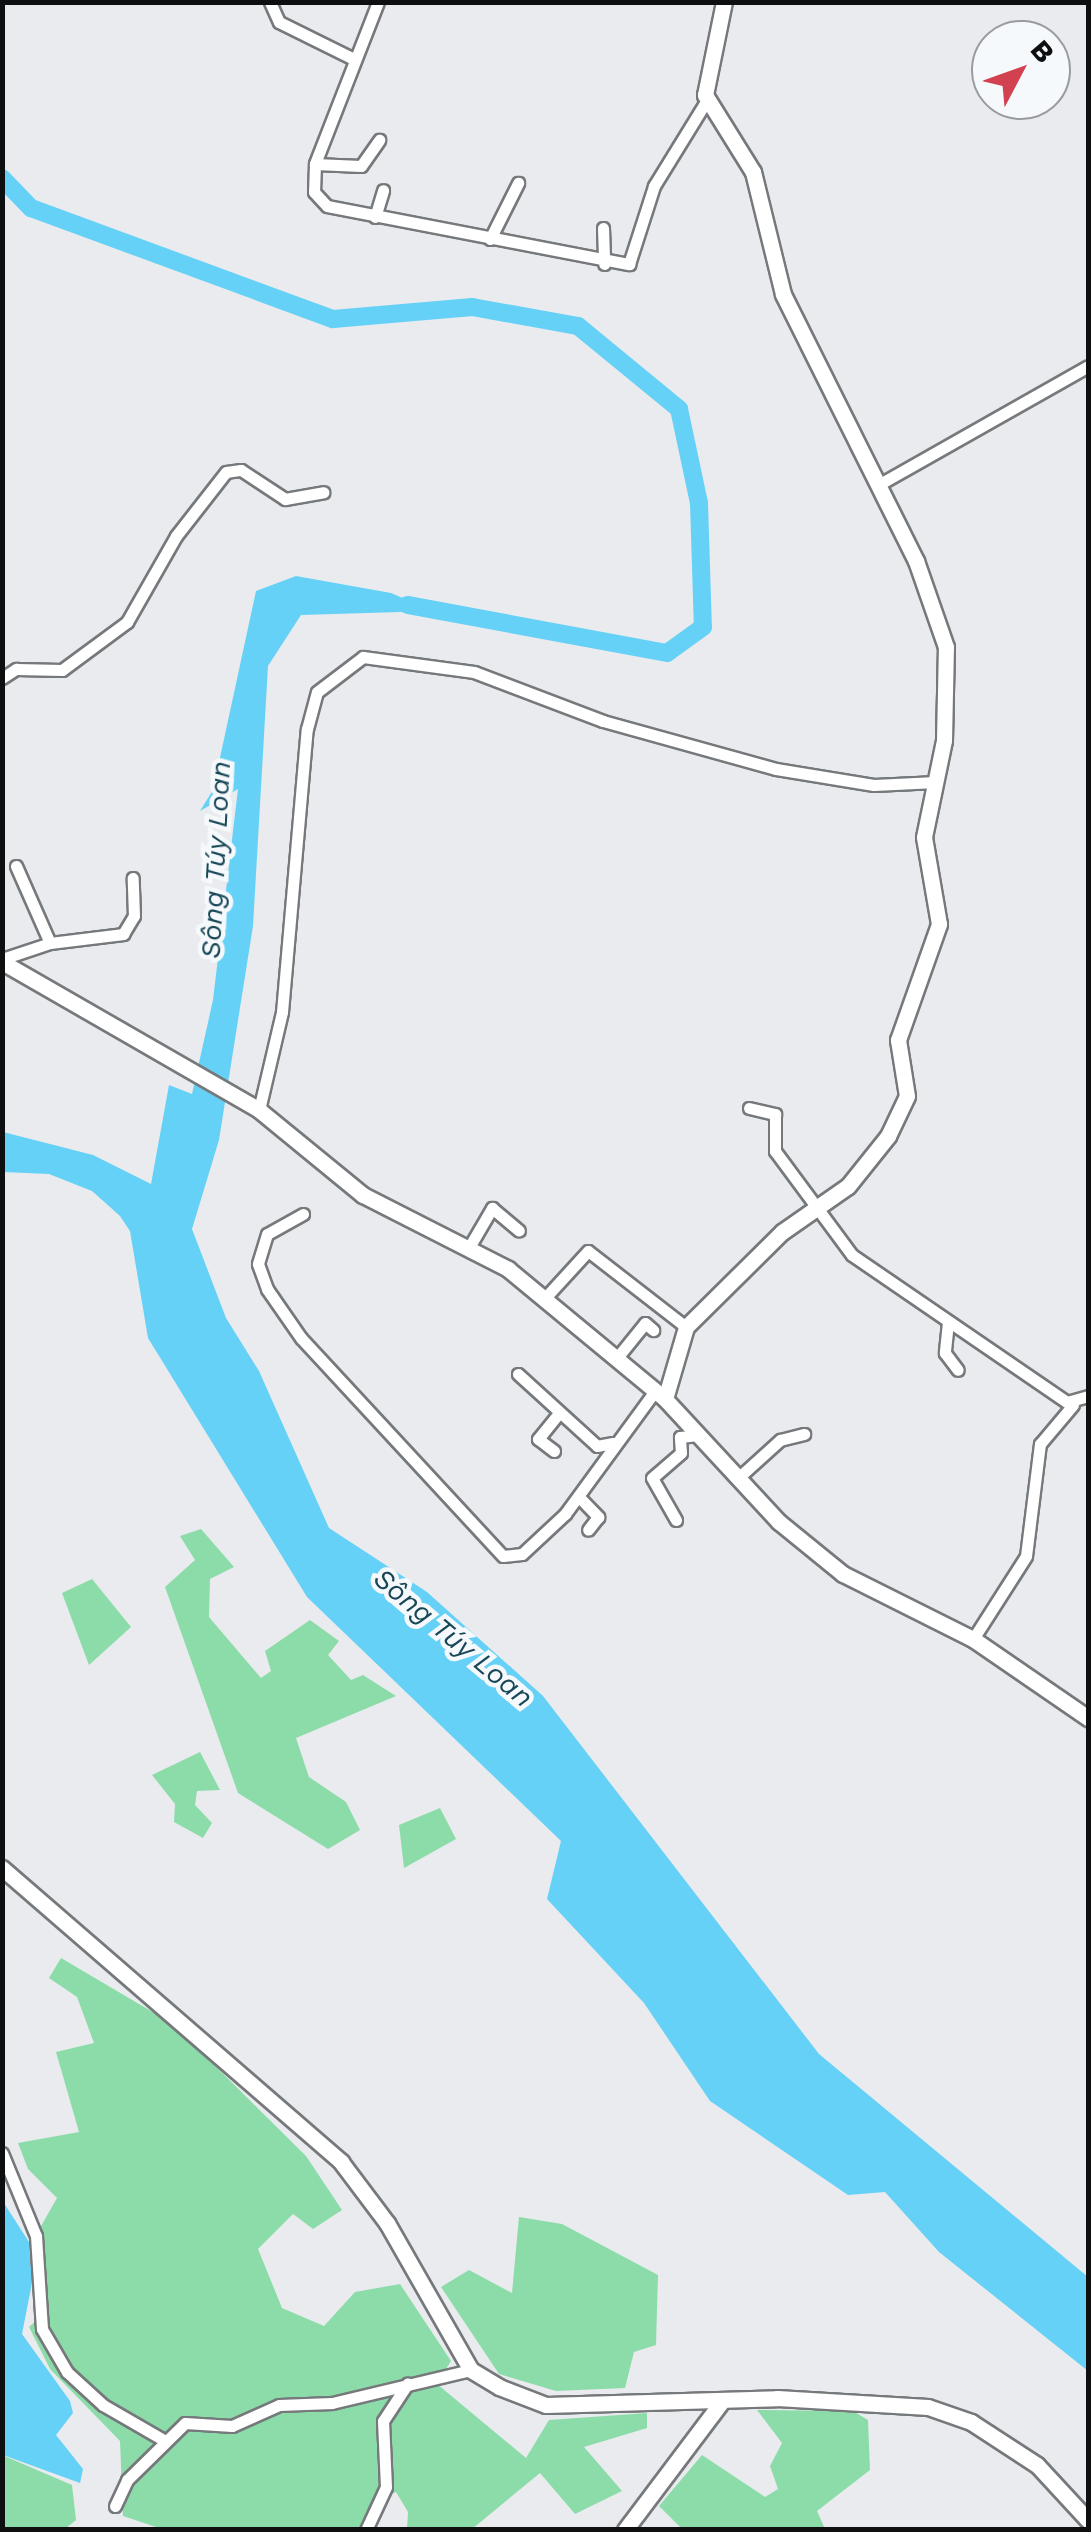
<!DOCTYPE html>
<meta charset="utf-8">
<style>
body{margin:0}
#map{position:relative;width:1091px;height:2532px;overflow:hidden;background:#e9ebee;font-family:"Work Sans",sans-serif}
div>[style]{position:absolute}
.green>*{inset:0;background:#8cdcaa}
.water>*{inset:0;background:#65d1f6}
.river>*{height:18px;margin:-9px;padding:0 9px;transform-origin:9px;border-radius:9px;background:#65d1f6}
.roads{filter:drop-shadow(2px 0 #76797b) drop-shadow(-2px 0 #76797b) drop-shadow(0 2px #76797b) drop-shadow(0 -2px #76797b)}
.minor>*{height:11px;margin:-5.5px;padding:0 5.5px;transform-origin:5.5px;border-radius:5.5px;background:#fff}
.tertiary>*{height:15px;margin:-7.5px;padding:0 7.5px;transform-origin:7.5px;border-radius:7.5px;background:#fff}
span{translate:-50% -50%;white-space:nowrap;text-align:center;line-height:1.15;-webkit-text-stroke:9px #f6f9fc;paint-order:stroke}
.water-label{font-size:28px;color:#174656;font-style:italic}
.frame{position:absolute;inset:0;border:5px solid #0e0f10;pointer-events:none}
.north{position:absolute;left:971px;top:20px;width:100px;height:100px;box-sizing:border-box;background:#f6f9fc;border:2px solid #999b9e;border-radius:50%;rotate:49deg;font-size:28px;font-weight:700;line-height:40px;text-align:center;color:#0e0f10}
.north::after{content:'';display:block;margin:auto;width:35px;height:45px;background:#d24150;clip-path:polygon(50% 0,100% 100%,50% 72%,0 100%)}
</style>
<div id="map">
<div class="green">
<div style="clip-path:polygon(201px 1529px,234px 1567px,210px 1579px,209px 1617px,261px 1678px,271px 1671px,265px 1651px,310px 1620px,339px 1641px,328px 1655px,351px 1680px,363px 1675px,396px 1696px,296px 1738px,309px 1777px,346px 1802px,360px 1830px,328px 1849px,238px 1793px,165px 1587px,195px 1560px,180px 1536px)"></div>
<div style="clip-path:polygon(92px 1579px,131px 1627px,89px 1665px,62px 1593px)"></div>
<div style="clip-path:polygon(200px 1752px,220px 1790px,197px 1791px,195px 1805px,212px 1823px,203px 1838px,174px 1822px,175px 1804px,152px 1775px)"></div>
<div style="clip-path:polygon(440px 1808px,456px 1839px,404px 1868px,399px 1825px)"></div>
<div style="clip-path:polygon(61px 1958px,173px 2024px,306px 2156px,342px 2210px,313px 2229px,293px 2214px,258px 2249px,282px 2308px,324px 2326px,355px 2292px,400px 2284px,451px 2361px,437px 2384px,526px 2458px,549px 2420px,647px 2413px,647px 2428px,584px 2447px,622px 2491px,575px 2514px,540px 2473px,472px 2529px,407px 2529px,408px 2512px,396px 2492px,371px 2503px,361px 2529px,162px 2529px,123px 2516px,120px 2441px,50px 2369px,29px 2327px,48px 2310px,40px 2228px,57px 2198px,28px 2169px,18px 2143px,79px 2132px,56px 2052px,94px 2043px,77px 1997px,49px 1978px)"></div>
<div style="clip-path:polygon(519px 2217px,562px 2224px,658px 2275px,656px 2345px,634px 2352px,625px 2388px,556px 2391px,499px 2374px,441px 2287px,469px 2270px,512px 2293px)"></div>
<div style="clip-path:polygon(757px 2410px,853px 2411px,868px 2420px,870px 2470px,817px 2511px,825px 2529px,682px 2529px,659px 2506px,702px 2455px,765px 2497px,778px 2489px,770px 2466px,782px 2443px)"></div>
<div style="clip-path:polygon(2px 2455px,72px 2485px,76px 2520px,65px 2529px,3px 2529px)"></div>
</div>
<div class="water">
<div style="clip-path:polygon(296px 576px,391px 593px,433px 611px,301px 615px,268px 666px,253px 926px,219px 1140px,192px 1229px,226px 1318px,259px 1371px,329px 1528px,427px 1592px,543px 1696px,819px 2054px,1088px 2277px,1088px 2371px,939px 2252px,885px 2192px,848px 2195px,710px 2101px,644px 2003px,547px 1899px,561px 1841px,307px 1597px,148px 1338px,130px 1231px,120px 1216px,92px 1191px,49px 1174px,3px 1172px,3px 1132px,93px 1155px,151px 1184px,169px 1085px,192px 1094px,213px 1000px,238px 789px,200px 811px,213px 790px,256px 591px)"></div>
<div style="clip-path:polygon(2px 2200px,29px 2242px,32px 2283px,22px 2334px,70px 2401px,73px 2413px,56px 2435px,83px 2469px,80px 2483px,3px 2455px)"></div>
</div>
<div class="river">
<div style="left:2px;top:178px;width:42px;rotate:46deg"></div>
<div style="left:31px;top:208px;width:322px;rotate:20.2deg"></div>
<div style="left:333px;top:319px;width:140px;rotate:-4.9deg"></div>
<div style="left:472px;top:307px;width:108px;rotate:10.2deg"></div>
<div style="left:578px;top:326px;width:131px;rotate:39.4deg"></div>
<div style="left:679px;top:409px;width:96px;rotate:78deg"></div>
<div style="left:699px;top:503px;width:124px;rotate:88.2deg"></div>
<div style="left:703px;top:627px;width:44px;rotate:144.2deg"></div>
<div style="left:667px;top:653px;width:264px;rotate:-169.5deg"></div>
</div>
<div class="roads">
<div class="minor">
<div style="left:270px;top:2px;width:22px;rotate:66deg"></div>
<div style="left:279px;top:22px;width:84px;rotate:26.3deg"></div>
<div style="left:378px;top:2px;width:174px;rotate:111.3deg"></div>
<div style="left:315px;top:164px;width:28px;rotate:92deg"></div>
<div style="left:314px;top:192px;width:19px;rotate:47deg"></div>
<div style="left:327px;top:206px;width:308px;rotate:10.9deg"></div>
<div style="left:629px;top:264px;width:82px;rotate:-72.2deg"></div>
<div style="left:654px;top:186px;width:101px;rotate:-58.4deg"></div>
<div style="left:315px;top:164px;width:46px;rotate:2.5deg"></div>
<div style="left:361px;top:166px;width:32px;rotate:-55deg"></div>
<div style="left:375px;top:217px;width:28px;rotate:-73deg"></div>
<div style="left:603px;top:228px;width:36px;rotate:88deg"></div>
<div style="left:490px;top:239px;width:63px;rotate:-63.4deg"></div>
<div style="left:878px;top:485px;width:241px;rotate:-29.5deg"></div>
<div style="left:2px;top:678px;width:17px;rotate:-33deg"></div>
<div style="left:16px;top:669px;width:46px;rotate:1.2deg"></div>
<div style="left:62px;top:670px;width:81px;rotate:-36.4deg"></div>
<div style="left:127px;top:622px;width:99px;rotate:-60.3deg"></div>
<div style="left:176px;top:536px;width:81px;rotate:-52deg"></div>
<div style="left:226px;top:472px;width:15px;rotate:-8deg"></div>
<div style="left:241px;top:470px;width:53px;rotate:33.4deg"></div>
<div style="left:285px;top:499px;width:39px;rotate:-10deg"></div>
<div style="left:16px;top:866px;width:84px;rotate:66.2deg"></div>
<div style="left:2px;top:959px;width:51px;rotate:-18.4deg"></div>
<div style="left:50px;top:943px;width:74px;rotate:-7deg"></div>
<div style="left:123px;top:934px;width:21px;rotate:-59deg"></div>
<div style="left:134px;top:916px;width:38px;rotate:-92deg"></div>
<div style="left:749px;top:1108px;width:27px;rotate:13deg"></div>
<div style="left:775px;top:1114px;width:37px;rotate:90deg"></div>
<div style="left:775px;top:1151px;width:129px;rotate:53.5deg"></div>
<div style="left:852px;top:1255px;width:260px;rotate:34.4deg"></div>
<div style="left:1067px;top:1402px;width:22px;rotate:-16deg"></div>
<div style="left:259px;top:1110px;width:101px;rotate:-76.8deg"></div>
<div style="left:282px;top:1012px;width:284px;rotate:-85deg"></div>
<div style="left:307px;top:729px;width:38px;rotate:-75deg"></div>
<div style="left:317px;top:692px;width:58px;rotate:-37.3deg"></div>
<div style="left:363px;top:657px;width:112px;rotate:7.7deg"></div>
<div style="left:474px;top:672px;width:138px;rotate:20.8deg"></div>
<div style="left:603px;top:721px;width:180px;rotate:15.5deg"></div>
<div style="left:776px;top:769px;width:99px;rotate:9.3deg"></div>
<div style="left:874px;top:785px;width:62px;rotate:-2.8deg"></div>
<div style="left:303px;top:1214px;width:41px;rotate:150.9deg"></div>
<div style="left:267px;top:1234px;width:31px;rotate:107deg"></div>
<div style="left:258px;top:1264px;width:27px;rotate:70deg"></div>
<div style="left:267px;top:1289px;width:60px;rotate:55.2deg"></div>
<div style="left:301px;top:1338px;width:297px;rotate:47.2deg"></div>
<div style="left:503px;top:1556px;width:19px;rotate:-6deg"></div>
<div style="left:522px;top:1554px;width:59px;rotate:-42.9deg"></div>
<div style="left:565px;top:1514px;width:152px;rotate:-53.8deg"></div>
<div style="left:471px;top:1244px;width:42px;rotate:-59.7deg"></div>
<div style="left:492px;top:1208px;width:35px;rotate:40deg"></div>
<div style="left:544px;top:1299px;width:65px;rotate:-47.5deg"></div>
<div style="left:588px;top:1251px;width:124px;rotate:37.8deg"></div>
<div style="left:948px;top:1322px;width:31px;rotate:96deg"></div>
<div style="left:945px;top:1353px;width:21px;rotate:53deg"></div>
<div style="left:616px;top:1359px;width:46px;rotate:-51.1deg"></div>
<div style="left:645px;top:1323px;width:11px;rotate:41deg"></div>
<div style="left:518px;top:1374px;width:107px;rotate:42.3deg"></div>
<div style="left:597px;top:1446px;width:16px;rotate:-11deg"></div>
<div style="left:554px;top:1451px;width:20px;rotate:-143deg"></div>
<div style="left:538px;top:1439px;width:32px;rotate:-51deg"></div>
<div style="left:738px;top:1478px;width:57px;rotate:-42.1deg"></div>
<div style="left:780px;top:1440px;width:25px;rotate:-14deg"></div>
<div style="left:579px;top:1497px;width:28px;rotate:46deg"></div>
<div style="left:598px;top:1517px;width:16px;rotate:128deg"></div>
<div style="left:676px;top:1520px;width:48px;rotate:-119.7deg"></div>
<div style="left:652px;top:1478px;width:38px;rotate:-41deg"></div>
<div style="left:681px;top:1453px;width:16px;rotate:-94deg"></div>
<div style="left:680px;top:1437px;width:18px;rotate:-6deg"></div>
<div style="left:973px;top:1639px;width:98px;rotate:-57.4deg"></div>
<div style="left:1026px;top:1556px;width:113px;rotate:-82.9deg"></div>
<div style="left:1040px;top:1444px;width:51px;rotate:-49.8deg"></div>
<div style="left:2px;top:2153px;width:90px;rotate:67.7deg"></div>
<div style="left:36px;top:2236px;width:93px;rotate:86.3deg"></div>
<div style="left:42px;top:2329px;width:50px;rotate:59.8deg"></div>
<div style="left:67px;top:2372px;width:49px;rotate:42.5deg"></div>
<div style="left:103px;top:2405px;width:68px;rotate:30deg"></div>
<div style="left:115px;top:2506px;width:29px;rotate:-65deg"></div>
<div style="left:127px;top:2480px;width:81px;rotate:-44.5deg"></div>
<div style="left:185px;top:2423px;width:47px;rotate:3.7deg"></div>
<div style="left:232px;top:2426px;width:51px;rotate:-24.1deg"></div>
<div style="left:279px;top:2405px;width:53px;rotate:-2.2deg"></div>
<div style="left:332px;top:2403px;width:143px;rotate:-13.4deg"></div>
<div style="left:366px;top:2530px;width:47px;rotate:-65.1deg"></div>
<div style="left:386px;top:2487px;width:66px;rotate:-92.6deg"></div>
<div style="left:383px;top:2421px;width:45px;rotate:-56.7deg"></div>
</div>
<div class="tertiary">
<div style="left:2px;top:962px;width:297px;rotate:29.9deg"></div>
<div style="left:259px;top:1110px;width:134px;rotate:39.3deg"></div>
<div style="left:363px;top:1195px;width:163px;rotate:27deg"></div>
<div style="left:508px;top:1269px;width:204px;rotate:39.6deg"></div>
<div style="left:665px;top:1399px;width:168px;rotate:47.2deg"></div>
<div style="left:779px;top:1522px;width:82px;rotate:39.1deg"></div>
<div style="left:843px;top:1574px;width:145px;rotate:26.6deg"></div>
<div style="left:973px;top:1639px;width:140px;rotate:34.5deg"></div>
<div style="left:665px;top:1399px;width:75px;rotate:-73.7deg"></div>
<div style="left:686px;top:1327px;width:135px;rotate:-44.7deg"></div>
<div style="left:782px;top:1232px;width:80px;rotate:-34.9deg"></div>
<div style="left:848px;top:1186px;width:64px;rotate:-51.3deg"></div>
<div style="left:888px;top:1136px;width:44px;rotate:-64.6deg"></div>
<div style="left:907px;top:1096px;width:57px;rotate:-99.1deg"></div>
<div style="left:898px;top:1040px;width:123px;rotate:-70.5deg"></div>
<div style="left:939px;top:924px;width:88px;rotate:-99.8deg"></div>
<div style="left:924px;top:837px;width:99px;rotate:-78.3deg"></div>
<div style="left:944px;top:740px;width:93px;rotate:-88.8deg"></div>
<div style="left:946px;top:647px;width:91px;rotate:-109.2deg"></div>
<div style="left:916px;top:561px;width:298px;rotate:-116.5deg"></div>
<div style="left:783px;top:294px;width:126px;rotate:-103.8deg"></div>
<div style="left:753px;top:172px;width:91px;rotate:-121.9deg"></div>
<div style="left:705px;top:95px;width:95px;rotate:-78.5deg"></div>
<div style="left:2px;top:1868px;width:449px;rotate:40.9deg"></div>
<div style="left:341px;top:2162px;width:76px;rotate:53deg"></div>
<div style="left:387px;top:2223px;width:169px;rotate:60.3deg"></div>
<div style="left:471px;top:2370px;width:33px;rotate:31deg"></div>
<div style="left:499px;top:2387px;width:50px;rotate:21deg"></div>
<div style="left:546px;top:2405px;width:231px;rotate:-1.7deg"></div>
<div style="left:777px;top:2398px;width:151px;rotate:3.4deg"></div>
<div style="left:928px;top:2407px;width:46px;rotate:19.2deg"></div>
<div style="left:971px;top:2422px;width:79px;rotate:33.1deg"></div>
<div style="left:1037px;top:2465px;width:75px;rotate:47.2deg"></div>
<div style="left:625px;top:2530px;width:158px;rotate:-53deg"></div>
</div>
</div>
<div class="water-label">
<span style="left:216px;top:860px;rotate:-87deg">Sông Túy Loan</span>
<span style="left:453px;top:1638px;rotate:40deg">Sông Túy Loan</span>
</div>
<div class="frame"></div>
<div class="north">B</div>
</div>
